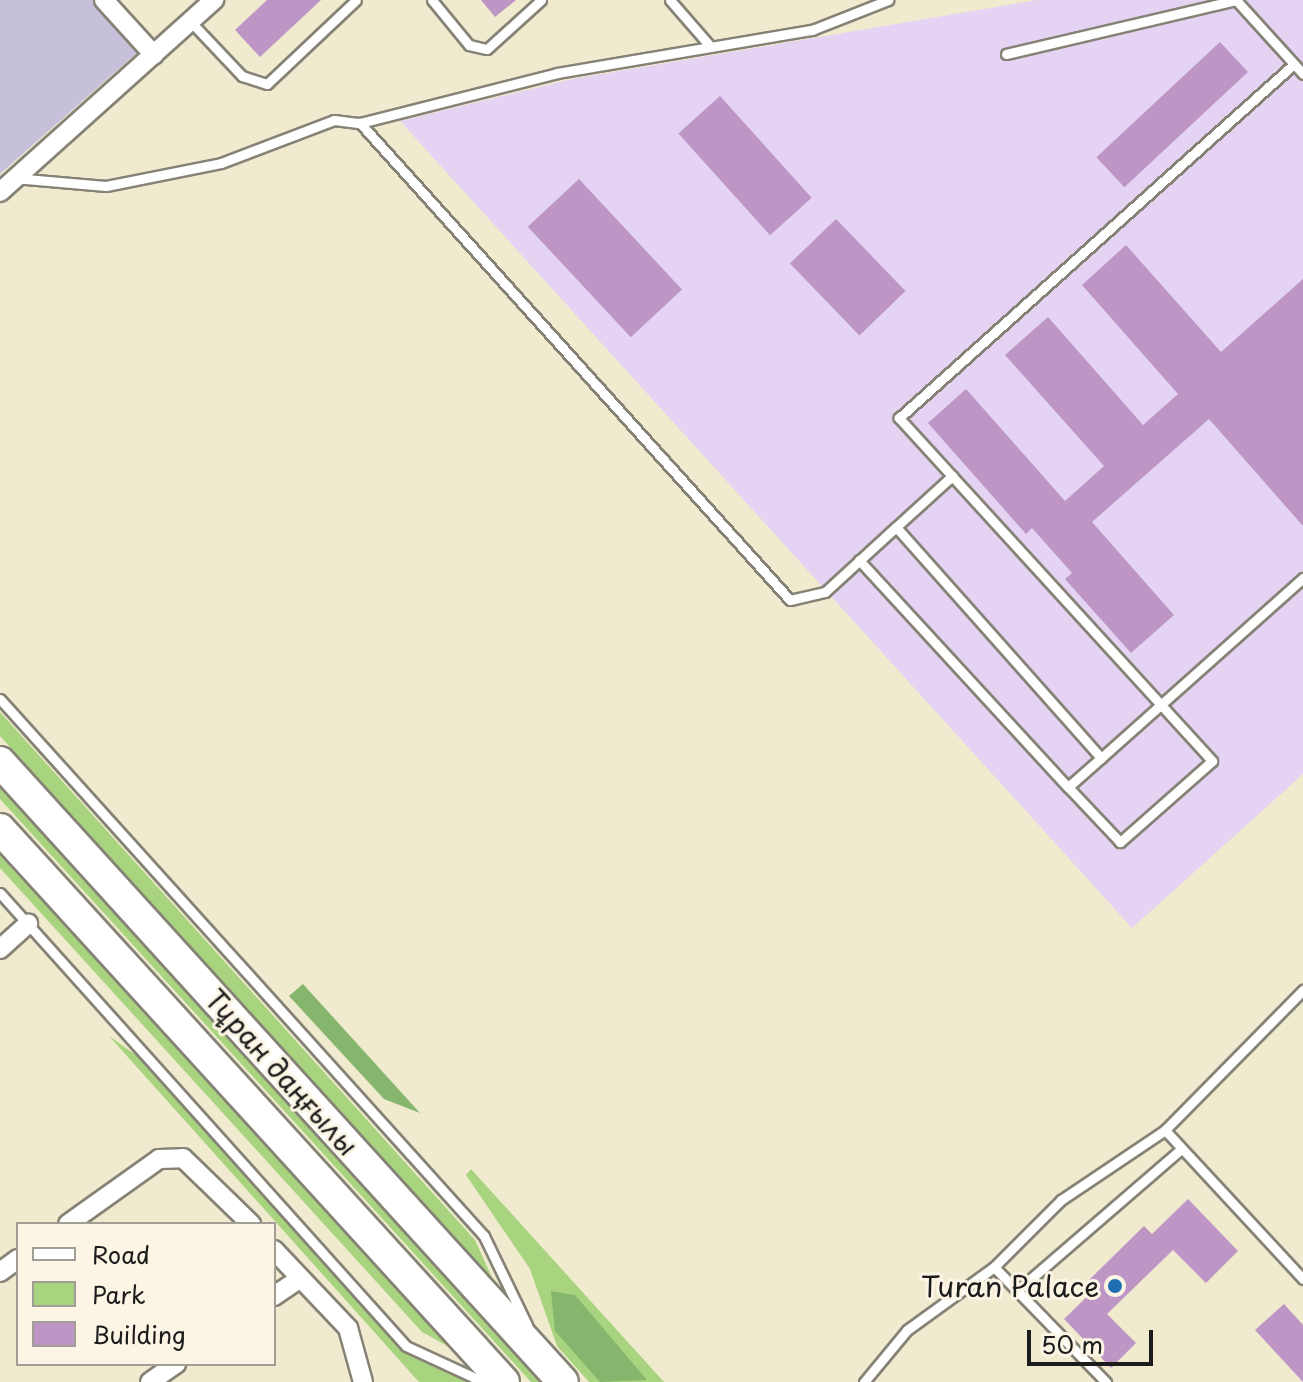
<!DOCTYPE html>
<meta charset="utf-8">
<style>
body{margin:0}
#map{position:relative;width:1303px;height:1382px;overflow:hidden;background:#f0eacf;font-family:"Playpen Sans",sans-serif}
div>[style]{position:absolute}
.built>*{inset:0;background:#e4d3f2}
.industrial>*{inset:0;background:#c6c0da}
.green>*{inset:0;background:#a9d47f}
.forest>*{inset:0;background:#86b66e}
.building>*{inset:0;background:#bd96c5;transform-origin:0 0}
.roads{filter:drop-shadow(2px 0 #868376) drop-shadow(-2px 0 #868376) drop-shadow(0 2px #868376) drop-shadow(0 -2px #868376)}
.lane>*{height:9px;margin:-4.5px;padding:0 4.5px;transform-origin:4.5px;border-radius:4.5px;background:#fff}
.street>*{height:18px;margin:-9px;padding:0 9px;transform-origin:9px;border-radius:9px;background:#fff}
.primary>*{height:30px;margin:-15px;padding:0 15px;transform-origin:15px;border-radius:15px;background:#fff}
.dots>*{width:22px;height:22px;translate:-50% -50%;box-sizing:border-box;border:4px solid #fcf5e5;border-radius:50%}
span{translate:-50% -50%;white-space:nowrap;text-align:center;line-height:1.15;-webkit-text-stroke:6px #fcf5e5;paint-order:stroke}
.street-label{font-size:28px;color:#1c1c1c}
.poi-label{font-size:28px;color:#1c1c1c}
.right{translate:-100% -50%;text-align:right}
.legend{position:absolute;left:16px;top:1222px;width:260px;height:144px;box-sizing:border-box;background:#fcf5e5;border:2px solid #a29e95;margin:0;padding:10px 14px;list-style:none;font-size:24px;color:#1c1c1c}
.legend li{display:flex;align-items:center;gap:16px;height:40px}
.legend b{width:40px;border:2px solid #a29e95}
.scale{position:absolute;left:1027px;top:1330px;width:126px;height:36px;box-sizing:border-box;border:4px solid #1c1c1c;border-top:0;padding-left:10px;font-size:24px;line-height:28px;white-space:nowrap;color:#1c1c1c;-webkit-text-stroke:6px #fcf5e5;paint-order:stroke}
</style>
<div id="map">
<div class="built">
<div style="clip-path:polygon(1037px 0,1303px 0,1303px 774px,1132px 928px,400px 121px,573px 79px)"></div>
</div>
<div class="industrial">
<div style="clip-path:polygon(0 0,93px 0,139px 51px,0 174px)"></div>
</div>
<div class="green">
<div style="clip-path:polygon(0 712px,475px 1240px,495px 1284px,0 736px)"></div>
<div style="clip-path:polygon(0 779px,547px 1382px,531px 1382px,0 799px)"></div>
<div style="clip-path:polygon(0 848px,462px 1354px,422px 1332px,0 868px)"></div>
<div style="clip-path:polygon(109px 1036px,140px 1058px,400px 1346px,466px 1382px,419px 1382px)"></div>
<div style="clip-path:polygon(471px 1169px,664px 1382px,589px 1382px,557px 1346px,530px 1269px,466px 1175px)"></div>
</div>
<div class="forest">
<div style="clip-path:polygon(303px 984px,420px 1113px,384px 1099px,289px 996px)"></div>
<div style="clip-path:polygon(551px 1291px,575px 1295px,647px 1380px,600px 1382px,555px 1331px)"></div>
</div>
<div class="building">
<div style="clip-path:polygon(267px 0,321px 0,260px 57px,235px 30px)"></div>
<div style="clip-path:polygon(481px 0,516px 0,495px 17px)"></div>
<div style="left:1220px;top:42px;width:41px;height:169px;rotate:47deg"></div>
<div style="left:720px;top:96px;width:137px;height:56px;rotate:48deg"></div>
<div style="left:579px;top:179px;width:151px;height:70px;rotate:47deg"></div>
<div style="left:836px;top:219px;width:100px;height:64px;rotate:46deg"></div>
<div style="clip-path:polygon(1126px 245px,1221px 352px,1303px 279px,1303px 526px,1209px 419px,1092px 522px,1174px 615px,1131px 653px,1065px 579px,1072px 573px,1032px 528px,1026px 534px,928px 423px,966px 389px,1065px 501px,1104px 466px,1005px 355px,1048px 317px,1143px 425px,1178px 394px,1082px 285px)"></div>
<div style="clip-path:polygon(1188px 1199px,1238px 1251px,1206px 1283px,1173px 1250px,1107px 1314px,1136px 1343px,1111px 1368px,1064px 1319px,1096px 1288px,1089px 1280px,1144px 1226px,1152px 1234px)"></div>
<div style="clip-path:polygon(1284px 1304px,1303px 1325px,1303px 1382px,1255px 1330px)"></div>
</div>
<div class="roads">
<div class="lane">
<div style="left:432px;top:0;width:58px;rotate:50.6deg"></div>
<div style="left:469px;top:45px;width:18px;rotate:13deg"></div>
<div style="left:487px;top:49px;width:73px;rotate:-42.2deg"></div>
<div style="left:670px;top:0;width:61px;rotate:49deg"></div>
<div style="left:1236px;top:0;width:100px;rotate:47.8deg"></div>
<div style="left:190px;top:21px;width:76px;rotate:46.6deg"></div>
<div style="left:242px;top:76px;width:26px;rotate:18deg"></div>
<div style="left:267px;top:84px;width:122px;rotate:-43.3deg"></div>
<div style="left:1006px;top:54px;width:236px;rotate:-13.2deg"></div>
<div style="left:360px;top:123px;width:203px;rotate:-14.2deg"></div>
<div style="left:557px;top:73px;width:259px;rotate:-9.6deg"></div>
<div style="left:812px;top:30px;width:82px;rotate:-21.5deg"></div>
<div style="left:14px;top:178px;width:92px;rotate:5deg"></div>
<div style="left:106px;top:186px;width:117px;rotate:-11.3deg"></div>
<div style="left:221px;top:163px;width:121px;rotate:-20.8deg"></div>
<div style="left:334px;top:120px;width:26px;rotate:7deg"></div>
<div style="left:360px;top:123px;width:642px;rotate:47.97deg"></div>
<div style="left:790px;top:600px;width:36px;rotate:-13deg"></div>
<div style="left:825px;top:592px;width:96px;rotate:-42.5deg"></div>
<div style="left:896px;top:527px;width:309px;rotate:48.4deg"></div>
<div style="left:1101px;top:758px;width:271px;rotate:-41.7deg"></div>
<div style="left:952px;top:476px;width:386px;rotate:47.6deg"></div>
<div style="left:1212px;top:761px;width:123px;rotate:138.6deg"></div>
<div style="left:1120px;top:842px;width:76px;rotate:-133.4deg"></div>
<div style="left:896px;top:527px;width:76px;rotate:-42.3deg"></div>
<div style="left:952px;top:476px;width:79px;rotate:-132.4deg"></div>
<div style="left:899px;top:418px;width:530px;rotate:-41.87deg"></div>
<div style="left:859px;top:560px;width:309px;rotate:47.4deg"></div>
<div style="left:1068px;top:787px;width:44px;rotate:-41.3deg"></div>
<div style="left:0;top:699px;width:723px;rotate:47.97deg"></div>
<div style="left:484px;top:1236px;width:99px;rotate:64.2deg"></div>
<div style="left:0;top:893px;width:608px;rotate:48.13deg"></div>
<div style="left:406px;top:1346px;width:86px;rotate:24.8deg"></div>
<div style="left:1165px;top:1130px;width:203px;rotate:47.2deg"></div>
<div style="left:994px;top:1267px;width:161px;rotate:45.8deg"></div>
<div style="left:1019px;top:1289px;width:214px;rotate:-40.8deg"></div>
<div style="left:864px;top:1382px;width:67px;rotate:-50.4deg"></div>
<div style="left:907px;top:1330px;width:107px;rotate:-35.9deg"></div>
<div style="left:994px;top:1267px;width:95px;rotate:-45deg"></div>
<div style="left:1061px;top:1200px;width:125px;rotate:-33.9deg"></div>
<div style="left:1165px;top:1130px;width:197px;rotate:-45.4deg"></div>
</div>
<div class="street">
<div style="left:104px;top:0;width:74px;rotate:47.7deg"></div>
<div style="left:0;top:192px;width:288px;rotate:-41.9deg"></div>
<div style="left:0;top:949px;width:38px;rotate:-42deg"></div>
<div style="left:68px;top:1224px;width:112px;rotate:-35.5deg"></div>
<div style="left:159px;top:1159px;width:24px;rotate:-2deg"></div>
<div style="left:183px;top:1158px;width:95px;rotate:44.1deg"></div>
<div style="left:274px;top:1250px;width:108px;rotate:46.5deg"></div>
<div style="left:348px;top:1328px;width:56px;rotate:74.5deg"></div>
<div style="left:0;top:1272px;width:22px;rotate:-36deg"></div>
<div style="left:274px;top:1296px;width:27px;rotate:-34deg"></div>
<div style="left:150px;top:1382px;width:32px;rotate:-35deg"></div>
</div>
<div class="primary">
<div style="left:0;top:762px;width:837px;rotate:47.76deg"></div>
<div style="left:0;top:829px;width:748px;rotate:47.65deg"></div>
</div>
</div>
<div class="dots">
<div style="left:1115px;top:1286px;background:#1f6fb2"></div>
</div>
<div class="street-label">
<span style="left:282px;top:1072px;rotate:48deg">Тұран даңғылы</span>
</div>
<div class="poi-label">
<span class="right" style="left:1099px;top:1286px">Turan Palace</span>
</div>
<ul class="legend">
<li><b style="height:10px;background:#fff"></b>Road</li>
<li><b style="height:22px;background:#a9d47f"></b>Park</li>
<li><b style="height:22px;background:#bd96c5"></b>Building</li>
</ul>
<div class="scale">50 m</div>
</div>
